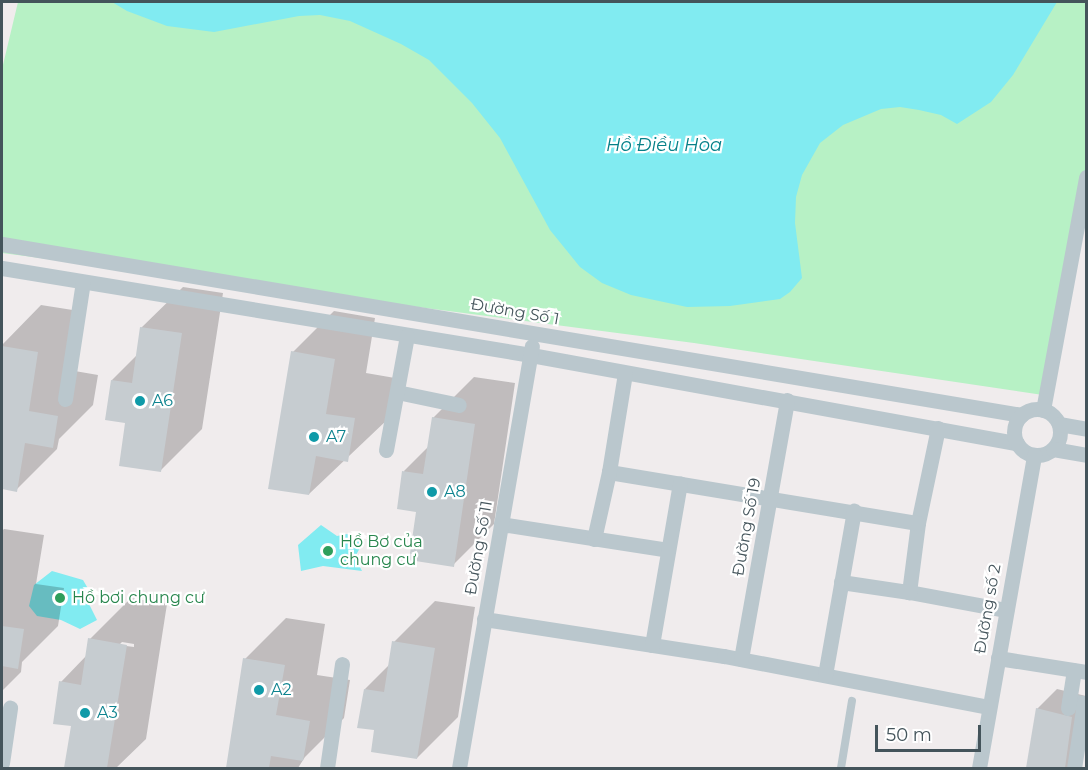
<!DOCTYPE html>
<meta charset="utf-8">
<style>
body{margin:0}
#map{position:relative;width:1088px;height:770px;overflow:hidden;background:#f0eced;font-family:Montserrat,sans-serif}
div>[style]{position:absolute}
.green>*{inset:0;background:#b7f1c5}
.water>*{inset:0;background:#81ebf1}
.shadow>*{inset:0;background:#0003}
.building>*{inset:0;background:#c6ccd0}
.lane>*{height:8px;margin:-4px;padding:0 4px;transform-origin:4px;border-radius:4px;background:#bac7cd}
.street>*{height:15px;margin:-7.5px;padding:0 7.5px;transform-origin:7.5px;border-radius:7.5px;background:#bac7cd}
.street>.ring{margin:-7.5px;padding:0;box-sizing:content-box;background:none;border:15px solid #bac7cd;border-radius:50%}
.dots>*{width:16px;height:16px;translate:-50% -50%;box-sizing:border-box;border:3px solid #fff;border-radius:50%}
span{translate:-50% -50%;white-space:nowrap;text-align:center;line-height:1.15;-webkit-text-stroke:4.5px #fff;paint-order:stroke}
.street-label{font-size:16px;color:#44545b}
.culture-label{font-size:16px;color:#0d838f}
.left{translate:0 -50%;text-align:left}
.leisure-label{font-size:16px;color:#27864d}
.water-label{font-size:18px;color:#068088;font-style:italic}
.frame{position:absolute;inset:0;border:3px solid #44545b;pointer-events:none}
.scale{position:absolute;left:875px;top:725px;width:106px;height:27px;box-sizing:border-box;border:3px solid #44545b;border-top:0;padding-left:8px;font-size:18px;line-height:21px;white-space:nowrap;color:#44545b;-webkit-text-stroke:4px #fff;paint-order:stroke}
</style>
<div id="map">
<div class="green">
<div style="clip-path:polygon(18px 2px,1086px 2px,1086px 174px,1043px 395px,694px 343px,2px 253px,2px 69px)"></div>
</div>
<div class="water">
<div style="clip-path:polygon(112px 2px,1057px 2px,1013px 75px,991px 102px,957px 124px,941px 115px,919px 110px,900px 107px,881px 109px,843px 125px,820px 143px,802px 175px,796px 197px,795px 223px,802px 278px,790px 292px,780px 299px,730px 306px,687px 307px,631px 295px,602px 283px,580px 267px,550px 230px,500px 138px,472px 103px,429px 60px,401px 44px,350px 21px,320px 15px,299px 16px,214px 32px,167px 26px,127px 11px)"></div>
<div style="clip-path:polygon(321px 525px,337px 536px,347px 534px,357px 538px,362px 544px,355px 557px,362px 571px,323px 566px,301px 571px,298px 545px)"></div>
<div style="clip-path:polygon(52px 571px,83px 580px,90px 592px,89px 604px,97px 620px,80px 629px,61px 620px,37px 616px,29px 606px,34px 585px)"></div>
</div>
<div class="shadow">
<div style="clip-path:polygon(183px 287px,223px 293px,202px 429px,161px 470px,127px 421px,112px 380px,137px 355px,141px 328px)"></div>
<div style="clip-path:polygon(41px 305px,79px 311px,69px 370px,98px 375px,93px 405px,59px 439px,57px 449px,16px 490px,2px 488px,2px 345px)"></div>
<div style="clip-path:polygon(334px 311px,375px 318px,366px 373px,395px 378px,388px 419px,309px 494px,293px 352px)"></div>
<div style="clip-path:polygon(474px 377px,515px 383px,494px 524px,453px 565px,417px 511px,404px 471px,429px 446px,433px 418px)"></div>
<div style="clip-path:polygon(4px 529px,44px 535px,36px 584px,64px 588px,58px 626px,22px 662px,21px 672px,2px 691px,2px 531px)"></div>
<div style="clip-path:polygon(evenodd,131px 598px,167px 604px,146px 739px,116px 768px,66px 768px,73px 725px,61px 682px,87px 655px,90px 639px,131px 598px,122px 642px,134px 644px,134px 647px,119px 645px,122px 642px)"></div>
<div style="clip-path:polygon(435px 601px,475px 607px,458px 717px,417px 758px,376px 729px,365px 689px,390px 664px,394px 642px)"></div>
<div style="clip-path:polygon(286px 618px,325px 624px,317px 675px,350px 680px,344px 718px,305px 757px,298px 768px,227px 768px,245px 659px)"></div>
<div style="clip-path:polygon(1057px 689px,1086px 696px,1081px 768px,1028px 768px,1037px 709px)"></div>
</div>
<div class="building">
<div style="clip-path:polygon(140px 327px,182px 333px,161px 472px,119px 466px,125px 423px,105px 420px,111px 380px,132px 383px)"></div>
<div style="clip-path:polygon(2px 346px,38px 352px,29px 411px,58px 416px,53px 448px,25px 443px,17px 492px,2px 489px)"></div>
<div style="clip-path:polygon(291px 351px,335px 359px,326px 414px,355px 418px,348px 462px,316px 456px,309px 495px,268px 489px)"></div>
<div style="clip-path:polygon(432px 417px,475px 424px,454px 567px,409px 560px,416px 512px,397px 509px,402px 471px,423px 474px)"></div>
<div style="clip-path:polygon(2px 626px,24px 629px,18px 669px,2px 666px)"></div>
<div style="clip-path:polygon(88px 638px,127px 645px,107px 768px,64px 768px,71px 726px,53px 724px,59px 681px,81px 685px)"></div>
<div style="clip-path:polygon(392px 641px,435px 648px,417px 759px,371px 752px,374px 730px,357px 728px,364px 689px,384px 692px)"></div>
<div style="clip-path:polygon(243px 658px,285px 665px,276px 715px,310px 721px,303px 761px,271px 756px,269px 768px,226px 768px)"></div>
<div style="clip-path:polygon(1036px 708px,1072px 717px,1065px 768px,1026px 768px)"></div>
</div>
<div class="lane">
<div style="left:841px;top:768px;width:68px;rotate:-80.7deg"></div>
</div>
<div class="street">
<div style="left:2px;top:244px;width:1034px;rotate:9.52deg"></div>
<div style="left:2px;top:268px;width:536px;rotate:9.34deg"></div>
<div style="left:531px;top:355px;width:494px;rotate:10.3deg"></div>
<div style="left:397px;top:392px;width:63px;rotate:11.8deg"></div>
<div style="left:65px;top:399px;width:118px;rotate:-81.3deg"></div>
<div class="ring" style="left:1014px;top:409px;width:31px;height:31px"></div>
<div style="left:1043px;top:410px;width:237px;rotate:-79.5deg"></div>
<div style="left:1059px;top:424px;width:27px;rotate:10deg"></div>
<div style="left:938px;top:428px;width:97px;rotate:101.9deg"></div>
<div style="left:918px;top:523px;width:70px;rotate:97.4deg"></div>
<div style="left:909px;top:592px;width:99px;rotate:10.5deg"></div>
<div style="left:1053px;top:449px;width:34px;rotate:10deg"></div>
<div style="left:386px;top:450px;width:116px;rotate:-79.6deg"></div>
<div style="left:609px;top:472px;width:313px;rotate:9.4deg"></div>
<div style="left:501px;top:524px;width:169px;rotate:8.8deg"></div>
<div style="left:594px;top:539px;width:69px;rotate:-77.4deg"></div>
<div style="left:609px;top:472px;width:100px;rotate:-80.8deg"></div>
<div style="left:841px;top:582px;width:69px;rotate:8.4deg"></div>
<div style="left:484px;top:619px;width:243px;rotate:8.8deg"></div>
<div style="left:724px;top:656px;width:270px;rotate:10.9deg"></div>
<div style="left:652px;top:645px;width:164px;rotate:-80.2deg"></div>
<div style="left:998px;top:658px;width:89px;rotate:9deg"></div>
<div style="left:741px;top:659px;width:263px;rotate:-79.9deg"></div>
<div style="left:825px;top:675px;width:167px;rotate:-80deg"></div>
<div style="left:1069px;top:701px;width:15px;rotate:8deg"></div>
<div style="left:1084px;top:703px;width:66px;rotate:98.7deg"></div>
<div style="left:1068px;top:708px;width:38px;rotate:-81deg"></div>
<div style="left:2px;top:763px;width:56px;rotate:-81.7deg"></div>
<div style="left:327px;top:768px;width:105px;rotate:-81.8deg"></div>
<div style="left:459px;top:768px;width:428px;rotate:-80.2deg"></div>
<div style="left:979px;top:768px;width:318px;rotate:-80deg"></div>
</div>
<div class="dots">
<div style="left:140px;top:401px;background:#0f9aa8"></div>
<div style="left:314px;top:437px;background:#0f9aa8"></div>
<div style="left:432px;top:492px;background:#0f9aa8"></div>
<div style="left:328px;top:551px;background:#2e9e5b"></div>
<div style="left:60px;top:598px;background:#2e9e5b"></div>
<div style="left:259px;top:690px;background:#0f9aa8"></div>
<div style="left:85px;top:713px;background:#0f9aa8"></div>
</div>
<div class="street-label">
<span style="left:515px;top:312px;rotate:10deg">Đường Số 1</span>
<span style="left:747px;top:527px;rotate:-80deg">Đường Số 19</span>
<span style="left:479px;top:548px;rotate:-80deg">Đường Số 11</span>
<span style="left:988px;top:609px;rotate:-80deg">Đường số 2</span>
</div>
<div class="culture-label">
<span class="left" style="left:152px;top:401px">A6</span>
<span class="left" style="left:326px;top:437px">A7</span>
<span class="left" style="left:444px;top:492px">A8</span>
<span class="left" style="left:271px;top:690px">A2</span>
<span class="left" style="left:97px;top:713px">A3</span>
</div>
<div class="leisure-label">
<span class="left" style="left:340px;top:551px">Hồ Bơ của<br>chung cư</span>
<span class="left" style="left:72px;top:598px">Hồ bơi chung cư</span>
</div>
<div class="water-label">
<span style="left:664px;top:145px">Hồ Điều Hòa</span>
</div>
<div class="frame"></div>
<div class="scale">50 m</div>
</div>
